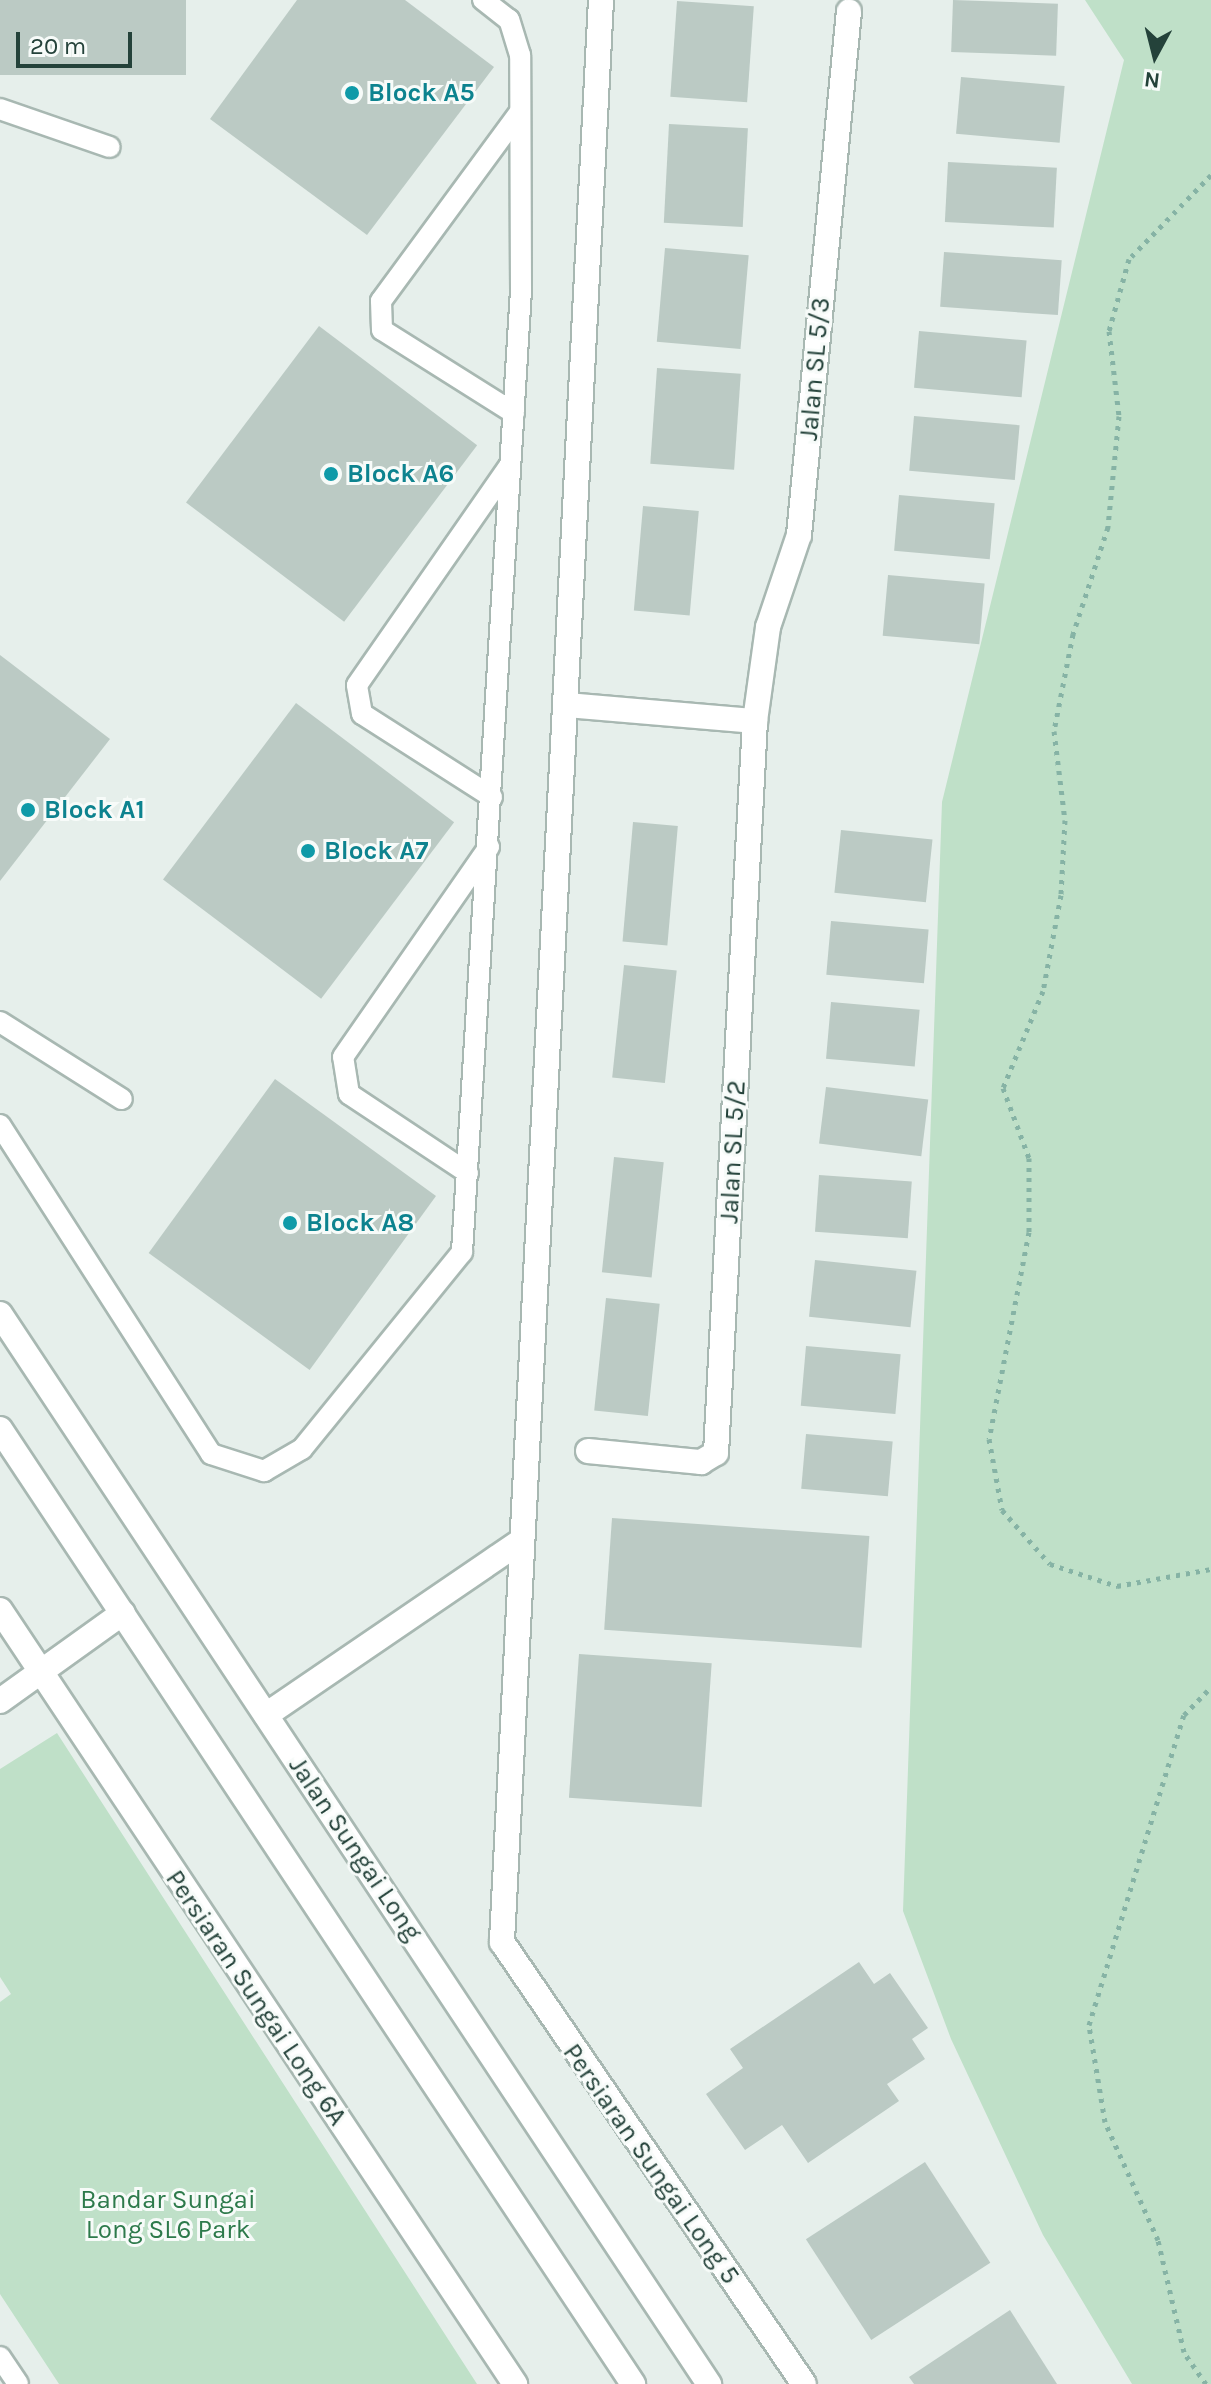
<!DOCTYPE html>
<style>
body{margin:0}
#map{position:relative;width:1211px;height:2384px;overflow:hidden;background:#e6efeb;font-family:Karla,sans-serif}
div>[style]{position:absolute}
.green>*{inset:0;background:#bfe0c8}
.building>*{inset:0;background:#bbcac4;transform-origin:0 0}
.path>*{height:5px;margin-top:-2.5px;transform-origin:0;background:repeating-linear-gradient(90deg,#86b3a5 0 4px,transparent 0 10px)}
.roads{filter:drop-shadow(2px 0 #a8b8b2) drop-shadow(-2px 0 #a8b8b2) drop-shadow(0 2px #a8b8b2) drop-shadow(0 -2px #a8b8b2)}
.service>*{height:20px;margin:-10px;padding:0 10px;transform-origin:10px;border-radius:10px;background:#fff}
.minor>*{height:24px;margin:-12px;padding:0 12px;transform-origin:12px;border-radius:12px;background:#fff}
.tertiary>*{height:24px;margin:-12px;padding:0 12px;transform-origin:12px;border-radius:12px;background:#fff}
.dots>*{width:22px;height:22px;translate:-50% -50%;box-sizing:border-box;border:4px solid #f7fbf9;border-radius:50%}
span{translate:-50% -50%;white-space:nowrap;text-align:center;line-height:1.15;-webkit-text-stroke:6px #f7fbf9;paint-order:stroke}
.culture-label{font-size:26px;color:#0d838f;font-weight:700}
.left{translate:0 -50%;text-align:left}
.street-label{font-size:26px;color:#24423a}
.park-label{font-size:26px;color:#2d7a4b}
.north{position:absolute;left:1115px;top:16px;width:80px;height:80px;-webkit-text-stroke:6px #f7fbf9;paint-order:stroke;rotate:187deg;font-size:22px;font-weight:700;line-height:32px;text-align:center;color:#24423a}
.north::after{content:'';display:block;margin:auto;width:28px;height:36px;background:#24423a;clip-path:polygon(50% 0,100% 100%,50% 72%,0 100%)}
.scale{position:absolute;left:16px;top:32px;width:116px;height:36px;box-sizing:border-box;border:4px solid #24423a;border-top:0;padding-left:10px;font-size:24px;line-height:28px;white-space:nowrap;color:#24423a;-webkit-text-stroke:6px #f7fbf9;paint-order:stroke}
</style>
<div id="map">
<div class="green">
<div style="clip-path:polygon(1085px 0,1211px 0,1211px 2384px,1132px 2384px,1043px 2235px,951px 2039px,903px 1911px,942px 802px,1124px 60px)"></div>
<div style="clip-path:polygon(57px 1733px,477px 2384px,59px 2384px,0 2294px,0 2002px,11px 1994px,0 1977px,0 1769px)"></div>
</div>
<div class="building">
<div style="left:0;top:0;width:186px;height:75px"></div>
<div style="clip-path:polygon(297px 0,405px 0,494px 67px,367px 235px,210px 119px)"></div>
<div style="left:953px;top:0;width:105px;height:52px;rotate:2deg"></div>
<div style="left:677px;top:1px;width:77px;height:96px;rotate:4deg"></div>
<div style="left:961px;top:77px;width:104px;height:57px;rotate:5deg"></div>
<div style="left:669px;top:124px;width:79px;height:99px;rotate:3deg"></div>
<div style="left:948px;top:162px;width:109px;height:60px;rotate:3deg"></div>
<div style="left:665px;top:248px;width:84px;height:94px;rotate:5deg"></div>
<div style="left:944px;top:252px;width:118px;height:55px;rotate:4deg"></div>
<div style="left:319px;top:326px;width:198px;height:221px;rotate:37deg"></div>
<div style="left:919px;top:331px;width:108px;height:57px;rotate:5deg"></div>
<div style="left:657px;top:368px;width:84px;height:96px;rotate:4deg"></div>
<div style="left:914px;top:416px;width:106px;height:55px;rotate:5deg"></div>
<div style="left:899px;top:495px;width:96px;height:56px;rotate:5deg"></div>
<div style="left:643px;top:506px;width:56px;height:105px;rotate:5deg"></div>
<div style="left:888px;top:575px;width:97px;height:61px;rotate:5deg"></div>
<div style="clip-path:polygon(0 655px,110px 739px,0 881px)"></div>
<div style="left:296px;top:703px;width:198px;height:221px;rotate:37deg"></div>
<div style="left:633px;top:822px;width:45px;height:120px;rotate:5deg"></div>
<div style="left:841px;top:830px;width:92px;height:63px;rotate:6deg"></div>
<div style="left:831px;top:921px;width:98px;height:54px;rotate:5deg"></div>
<div style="left:624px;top:965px;width:53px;height:113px;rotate:6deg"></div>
<div style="left:831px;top:1002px;width:89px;height:57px;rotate:5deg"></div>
<div style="left:275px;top:1079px;width:199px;height:215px;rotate:36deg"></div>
<div style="left:826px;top:1087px;width:103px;height:57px;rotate:7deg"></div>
<div style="left:614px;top:1157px;width:50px;height:116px;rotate:6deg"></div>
<div style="left:819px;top:1175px;width:93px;height:57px;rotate:4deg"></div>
<div style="left:815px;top:1260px;width:102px;height:57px;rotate:6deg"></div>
<div style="left:606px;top:1298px;width:54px;height:113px;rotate:6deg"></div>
<div style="left:806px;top:1346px;width:95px;height:60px;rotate:5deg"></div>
<div style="left:806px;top:1434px;width:87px;height:55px;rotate:5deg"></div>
<div style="left:612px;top:1518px;width:258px;height:112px;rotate:4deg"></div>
<div style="left:579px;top:1654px;width:133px;height:144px;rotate:4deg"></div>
<div style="clip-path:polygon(859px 1962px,874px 1984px,890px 1973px,928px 2028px,912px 2039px,925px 2059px,887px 2084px,899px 2101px,808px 2163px,782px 2125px,745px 2150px,706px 2094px,743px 2068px,730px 2049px)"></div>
<div style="left:925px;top:2162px;width:120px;height:142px;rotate:57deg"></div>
<div style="clip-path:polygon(1010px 2310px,1057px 2384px,914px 2384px,909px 2377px)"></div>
</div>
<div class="path">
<div style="left:1211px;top:175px;width:117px;rotate:134.3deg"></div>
<div style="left:1129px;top:259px;width:75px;rotate:105.5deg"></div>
<div style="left:1109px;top:331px;width:86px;rotate:83.3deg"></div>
<div style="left:1119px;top:416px;width:112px;rotate:95.7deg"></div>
<div style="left:1108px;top:527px;width:113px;rotate:108.1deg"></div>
<div style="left:1073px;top:634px;width:99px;rotate:101.1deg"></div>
<div style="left:1054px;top:731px;width:90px;rotate:83deg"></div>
<div style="left:1065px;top:820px;width:75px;rotate:93.1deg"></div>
<div style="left:1061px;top:895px;width:98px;rotate:100.6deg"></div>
<div style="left:1043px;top:991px;width:105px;rotate:112.4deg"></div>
<div style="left:1003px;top:1088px;width:75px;rotate:69.6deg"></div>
<div style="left:1029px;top:1158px;width:74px;rotate:90deg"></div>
<div style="left:1029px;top:1232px;width:211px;rotate:100.9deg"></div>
<div style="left:989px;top:1439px;width:72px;rotate:79.6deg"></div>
<div style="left:1002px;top:1510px;width:72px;rotate:48.4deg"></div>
<div style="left:1050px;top:1564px;width:71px;rotate:18.2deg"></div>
<div style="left:1117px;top:1586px;width:96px;rotate:-10.3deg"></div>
<div style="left:1206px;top:2384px;width:39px;rotate:-125deg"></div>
<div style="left:1184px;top:2352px;width:115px;rotate:-103.1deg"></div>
<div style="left:1158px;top:2240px;width:129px;rotate:-114.2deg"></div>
<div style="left:1105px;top:2122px;width:98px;rotate:-99.4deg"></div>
<div style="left:1089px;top:2025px;width:324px;rotate:-73deg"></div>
<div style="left:1184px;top:1715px;width:39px;rotate:-46deg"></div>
</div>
<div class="roads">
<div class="service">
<div style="left:0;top:109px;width:116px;rotate:19.1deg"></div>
<div style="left:514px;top:413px;width:156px;rotate:-147.8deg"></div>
<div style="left:382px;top:330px;width:29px;rotate:-92deg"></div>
<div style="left:381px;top:301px;width:235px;rotate:-53.7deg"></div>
<div style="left:492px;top:797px;width:154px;rotate:-147.4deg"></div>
<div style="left:362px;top:714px;width:29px;rotate:-100deg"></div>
<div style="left:357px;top:685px;width:268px;rotate:-55.2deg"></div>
<div style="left:0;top:1022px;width:144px;rotate:32.3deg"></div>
<div style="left:0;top:1125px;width:391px;rotate:57.3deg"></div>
<div style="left:211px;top:1454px;width:56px;rotate:17.8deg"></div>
<div style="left:264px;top:1471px;width:44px;rotate:-30.1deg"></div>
<div style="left:302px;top:1449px;width:254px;rotate:-50.9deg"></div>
<div style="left:462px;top:1252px;width:965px;rotate:-86.49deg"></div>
<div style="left:521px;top:289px;width:234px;rotate:-90.2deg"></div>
<div style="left:520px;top:55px;width:37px;rotate:-107deg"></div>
<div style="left:509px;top:20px;width:33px;rotate:-142deg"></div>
<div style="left:468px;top:1173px;width:143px;rotate:-146.4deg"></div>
<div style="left:349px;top:1094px;width:37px;rotate:-99deg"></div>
<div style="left:343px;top:1057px;width:256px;rotate:-55.2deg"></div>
<div style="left:0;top:2357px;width:32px;rotate:56deg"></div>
</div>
<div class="minor">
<div style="left:601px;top:0;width:1945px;rotate:92.92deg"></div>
<div style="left:502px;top:1942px;width:535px;rotate:55.66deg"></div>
<div style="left:567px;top:705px;width:189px;rotate:4.9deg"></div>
<div style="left:588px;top:1451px;width:114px;rotate:5.6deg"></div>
<div style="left:701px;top:1462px;width:17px;rotate:-31deg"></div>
<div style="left:716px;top:1453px;width:733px;rotate:-86.95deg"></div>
<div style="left:755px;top:721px;width:95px;rotate:-82.1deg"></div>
<div style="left:768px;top:627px;width:97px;rotate:-71.4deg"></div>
<div style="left:799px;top:535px;width:526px;rotate:-84.55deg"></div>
<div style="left:0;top:1610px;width:930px;rotate:56.36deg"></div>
<div style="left:0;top:1701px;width:151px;rotate:-35.6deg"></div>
<div style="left:266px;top:1715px;width:305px;rotate:-34.3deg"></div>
</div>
<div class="tertiary">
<div style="left:0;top:1314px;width:1284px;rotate:56.47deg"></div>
<div style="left:0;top:1429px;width:1146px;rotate:56.46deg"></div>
</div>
</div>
<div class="dots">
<div style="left:352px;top:93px;background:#0f9aa8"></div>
<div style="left:331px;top:474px;background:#0f9aa8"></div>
<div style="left:28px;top:810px;background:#0f9aa8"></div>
<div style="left:308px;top:851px;background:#0f9aa8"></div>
<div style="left:290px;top:1223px;background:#0f9aa8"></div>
</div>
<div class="culture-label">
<span class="left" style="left:368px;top:93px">Block A5</span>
<span class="left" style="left:347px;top:474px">Block A6</span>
<span class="left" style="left:44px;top:810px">Block A1</span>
<span class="left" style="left:324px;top:851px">Block A7</span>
<span class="left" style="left:306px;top:1223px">Block A8</span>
</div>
<div class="street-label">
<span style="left:815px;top:369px;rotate:-85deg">Jalan SL 5/3</span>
<span style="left:733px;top:1152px;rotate:-87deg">Jalan SL 5/2</span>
<span style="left:355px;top:1849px;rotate:56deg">Jalan Sungai Long</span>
<span style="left:256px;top:1998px;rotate:56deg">Persiaran Sungai Long 6A</span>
<span style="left:651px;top:2164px;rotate:55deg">Persiaran Sungai Long 5</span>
</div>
<div class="park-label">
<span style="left:168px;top:2215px">Bandar Sungai<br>Long SL6 Park</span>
</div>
<div class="north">N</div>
<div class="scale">20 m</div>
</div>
